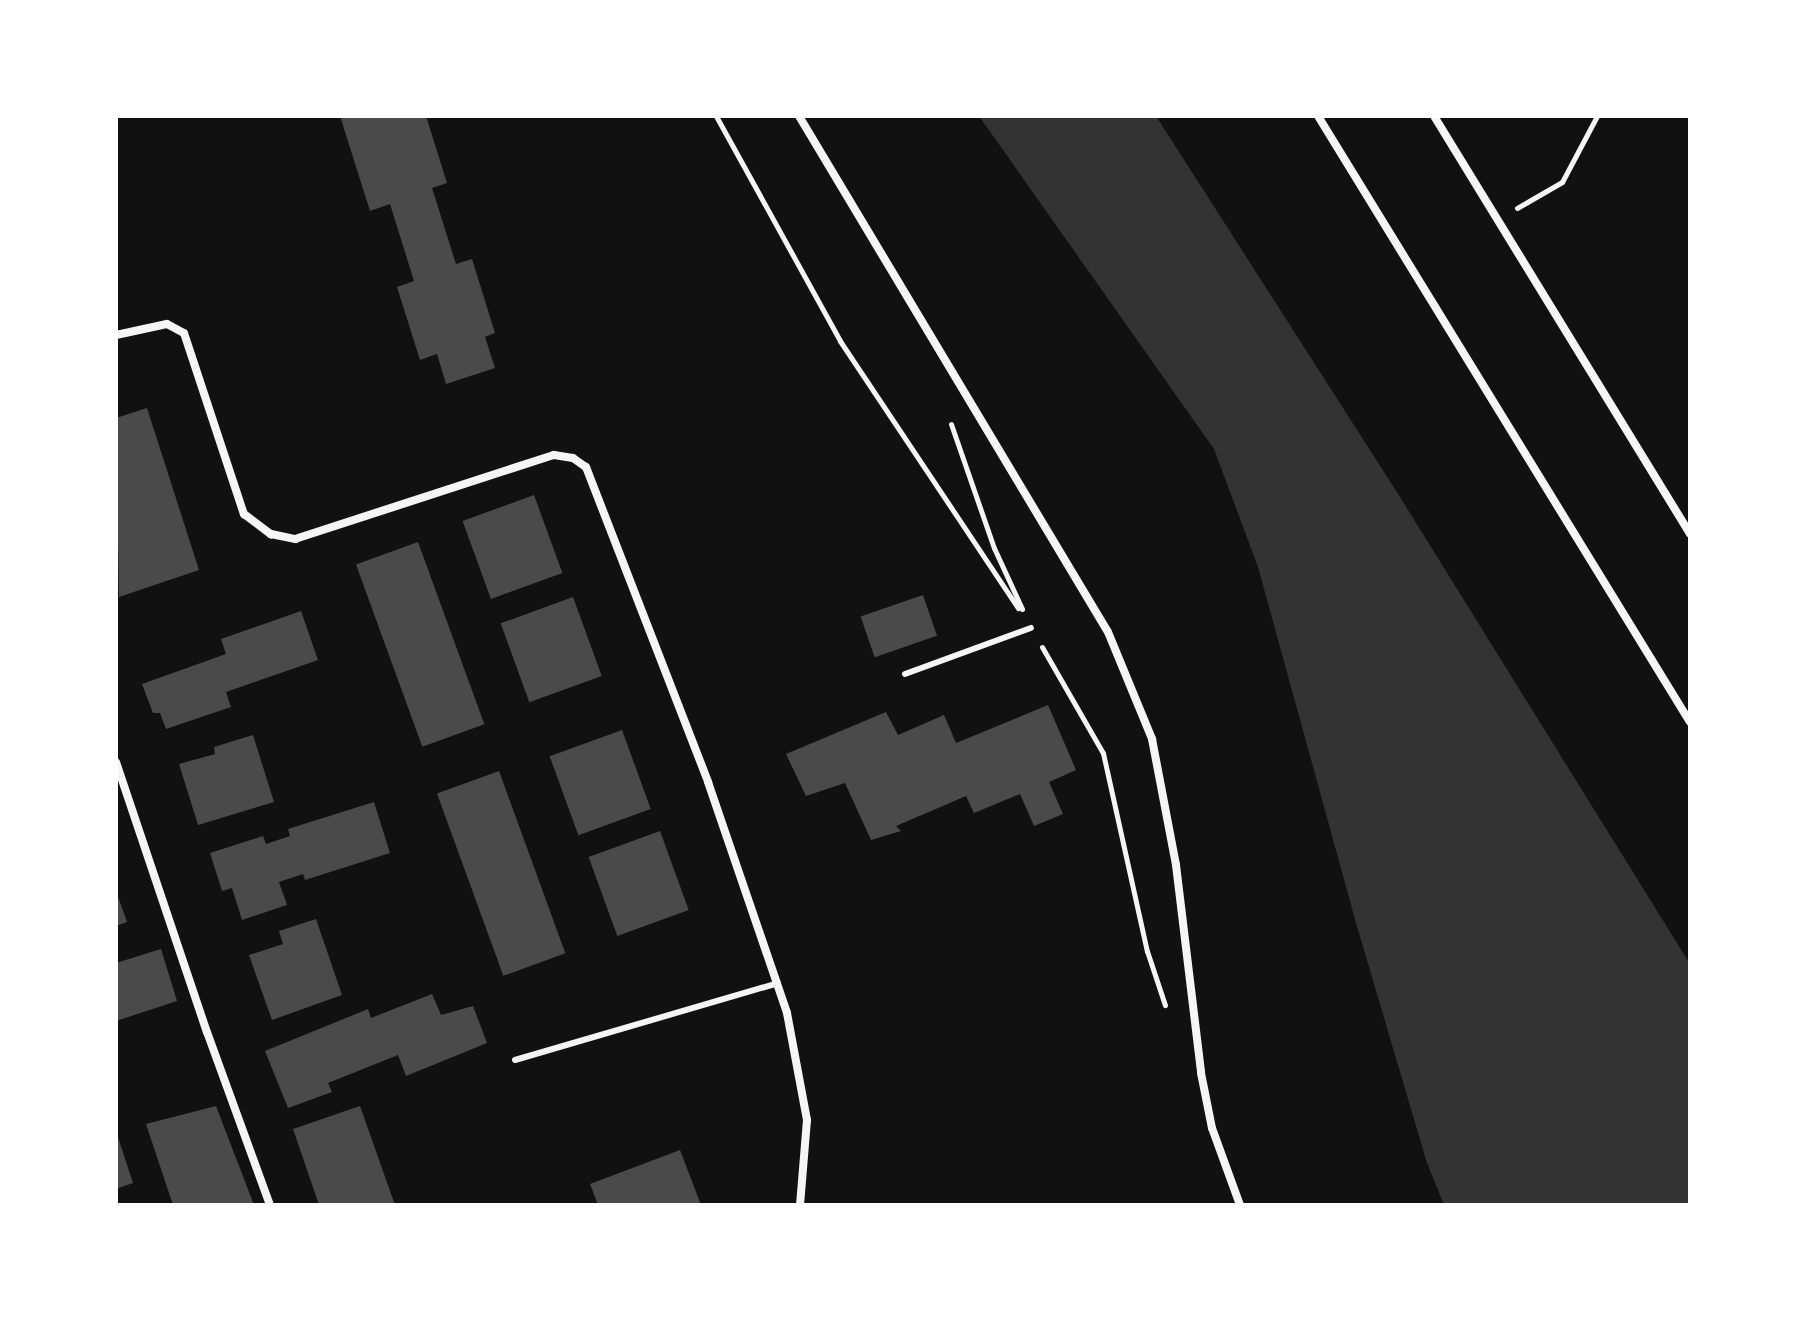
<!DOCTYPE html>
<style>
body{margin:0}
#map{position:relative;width:1806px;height:1321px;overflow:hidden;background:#111;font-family:Jost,sans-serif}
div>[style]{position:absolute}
.water>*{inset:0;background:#333}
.building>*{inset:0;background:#4a4a4a;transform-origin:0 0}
.path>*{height:5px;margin:-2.5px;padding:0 2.5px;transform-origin:2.5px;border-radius:2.5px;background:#f5f5f5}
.service>*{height:6px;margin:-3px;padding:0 3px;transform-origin:3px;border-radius:3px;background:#f5f5f5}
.minor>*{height:8px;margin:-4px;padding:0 4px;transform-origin:4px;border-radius:4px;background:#f5f5f5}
span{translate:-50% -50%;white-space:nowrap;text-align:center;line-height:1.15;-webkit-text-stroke:6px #fff;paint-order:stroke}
.frame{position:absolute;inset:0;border:118px solid #fff;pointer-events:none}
</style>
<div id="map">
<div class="water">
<div style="clip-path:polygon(979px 116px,1156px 116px,1400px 497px,1690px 964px,1690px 1205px,1444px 1205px,1427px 1163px,1356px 923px,1258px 567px,1214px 449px)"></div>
</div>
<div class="building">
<div style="clip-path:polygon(340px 116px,426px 116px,447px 183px,432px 188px,456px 264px,472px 259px,495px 333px,485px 337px,495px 368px,446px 384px,437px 354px,420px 360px,397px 287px,414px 281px,390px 204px,370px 211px)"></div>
<div style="clip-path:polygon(147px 408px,199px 570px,119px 597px,116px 418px)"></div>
<div style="left:534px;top:495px;width:83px;height:76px;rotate:70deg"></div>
<div style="left:418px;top:542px;width:194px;height:66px;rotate:70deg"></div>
<div style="left:923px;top:595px;width:43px;height:66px;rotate:71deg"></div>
<div style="left:573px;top:597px;width:84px;height:77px;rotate:70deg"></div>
<div style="clip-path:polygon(301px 611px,318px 660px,226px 692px,231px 707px,166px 729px,160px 713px,153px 713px,142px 684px,226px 654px,221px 639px)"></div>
<div style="clip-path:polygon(1048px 705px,1076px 770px,1049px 782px,1063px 814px,1034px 826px,1020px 794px,974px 813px,966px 796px,896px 826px,901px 831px,871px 840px,845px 783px,806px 796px,786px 754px,886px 712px,898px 735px,944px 715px,956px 743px)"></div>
<div style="left:622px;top:730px;width:84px;height:77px;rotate:70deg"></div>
<div style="clip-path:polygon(253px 735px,274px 802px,198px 825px,179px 764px,215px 754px,214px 747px)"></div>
<div style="left:499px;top:771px;width:194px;height:66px;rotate:70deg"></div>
<div style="clip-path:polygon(374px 802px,390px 853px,305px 880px,303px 874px,279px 882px,287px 905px,242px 920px,232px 888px,222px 891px,210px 853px,263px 836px,266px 844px,290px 836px,288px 829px)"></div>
<div style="left:660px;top:831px;width:84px;height:76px;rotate:70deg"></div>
<div style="clip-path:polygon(116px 891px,127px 922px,116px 926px)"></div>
<div style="clip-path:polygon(316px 919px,342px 995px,272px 1020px,249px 955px,283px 944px,279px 931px)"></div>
<div style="clip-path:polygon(161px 949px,177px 1001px,116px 1021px,116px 963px)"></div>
<div style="clip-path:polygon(432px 994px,441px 1015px,473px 1006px,487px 1043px,406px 1076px,398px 1055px,328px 1083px,332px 1092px,288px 1108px,265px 1051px,368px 1009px,371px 1018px)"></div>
<div style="clip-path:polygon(216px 1106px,254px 1205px,173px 1205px,146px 1124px)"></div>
<div style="clip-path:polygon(360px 1106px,395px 1205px,319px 1205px,293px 1129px)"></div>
<div style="clip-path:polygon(116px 1131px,133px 1183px,116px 1189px)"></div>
<div style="clip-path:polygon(680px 1150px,701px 1205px,598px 1205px,590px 1184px)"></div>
</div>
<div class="path">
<div style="left:716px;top:116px;width:257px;rotate:61.1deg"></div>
<div style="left:840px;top:341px;width:321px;rotate:56.3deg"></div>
<div style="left:1517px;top:208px;width:52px;rotate:-30deg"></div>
<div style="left:1562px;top:182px;width:75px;rotate:-62.1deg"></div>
<div style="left:951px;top:424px;width:131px;rotate:70.9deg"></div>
<div style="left:994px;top:548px;width:67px;rotate:65.3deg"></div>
<div style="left:1042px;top:647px;width:122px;rotate:60.1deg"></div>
<div style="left:1103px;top:753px;width:203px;rotate:77.5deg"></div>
<div style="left:1147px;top:951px;width:57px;rotate:71.6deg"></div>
</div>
<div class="service">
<div style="left:905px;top:674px;width:134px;rotate:-20.1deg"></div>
<div style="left:515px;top:1060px;width:274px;rotate:-16.3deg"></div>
</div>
<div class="minor">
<div style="left:799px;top:116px;width:601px;rotate:59.09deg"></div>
<div style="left:1108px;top:632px;width:116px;rotate:67.6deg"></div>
<div style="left:1152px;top:739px;width:128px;rotate:79.2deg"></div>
<div style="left:1176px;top:865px;width:209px;rotate:83.1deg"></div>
<div style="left:1201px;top:1073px;width:56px;rotate:78.7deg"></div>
<div style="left:1212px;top:1128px;width:82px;rotate:70deg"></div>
<div style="left:1318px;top:116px;width:711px;rotate:58.46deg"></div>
<div style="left:1434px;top:116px;width:490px;rotate:58.5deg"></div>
<div style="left:116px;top:335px;width:52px;rotate:-12.2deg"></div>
<div style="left:167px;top:324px;width:19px;rotate:28deg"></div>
<div style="left:184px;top:333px;width:191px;rotate:71.7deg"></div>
<div style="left:244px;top:514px;width:34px;rotate:37deg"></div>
<div style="left:271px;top:534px;width:25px;rotate:12deg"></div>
<div style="left:295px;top:539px;width:272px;rotate:-18deg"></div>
<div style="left:554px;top:455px;width:19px;rotate:9deg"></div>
<div style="left:573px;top:458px;width:16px;rotate:35deg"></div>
<div style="left:586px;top:467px;width:338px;rotate:68.8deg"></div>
<div style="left:708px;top:782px;width:244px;rotate:71.1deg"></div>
<div style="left:787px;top:1013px;width:109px;rotate:79.4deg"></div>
<div style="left:807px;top:1120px;width:85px;rotate:94.7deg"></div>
<div style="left:116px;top:762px;width:285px;rotate:71.4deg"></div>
<div style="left:207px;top:1032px;width:184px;rotate:70deg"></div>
</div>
<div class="frame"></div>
</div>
